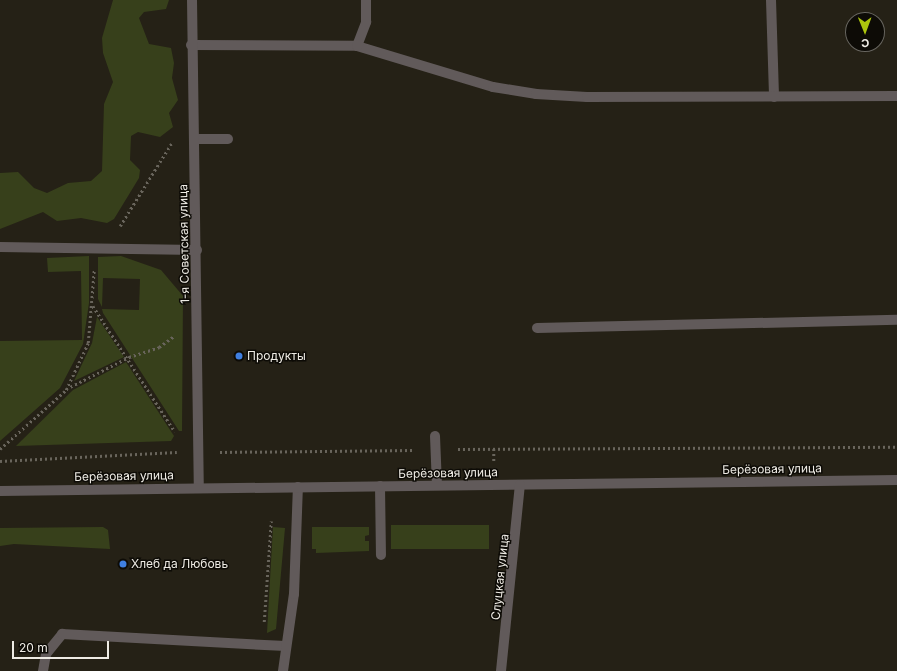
<!DOCTYPE html>
<meta charset="utf-8">
<style>
body{margin:0}
#map{position:relative;width:897px;height:671px;overflow:hidden;background:#252116;font-family:Inter,sans-serif}
div>[style]{position:absolute}
.green>*{inset:0;background:#37401b;transform-origin:0 0}
.path>*{height:2.5px;margin-top:-1.25px;transform-origin:0;background:repeating-linear-gradient(90deg,#69655c 0 2px,transparent 0 5px)}
.lane>*{height:10px;margin:-5px;padding:0 5px;transform-origin:5px;border-radius:5px;background:#615a5a}
.street>*{height:10px;margin:-5px;padding:0 5px;transform-origin:5px;border-radius:5px;background:#615a5a}
.dots>*{width:11px;height:11px;translate:-50% -50%;box-sizing:border-box;border:2px solid #0d0b06;border-radius:50%}
span{translate:-50% -50%;white-space:nowrap;text-align:center;line-height:1.15;-webkit-text-stroke:3px #0d0b06;paint-order:stroke}
.street-label{font-size:12px;color:#eeebe4}
.poi-label{font-size:12px;color:#eeebe4}
.left{translate:0 -50%;text-align:left}
.north{position:absolute;left:845px;top:12px;width:40px;height:40px;box-sizing:border-box;background:#0d0b06;border:1px solid #67655f;border-radius:50%;rotate:179deg;font-size:11px;font-weight:700;line-height:16px;text-align:center;color:#eeebe4}
.north::after{content:'';display:block;margin:auto;width:14px;height:18px;background:#adc60d;clip-path:polygon(50% 0,100% 100%,50% 72%,0 100%)}
.scale{position:absolute;left:12px;top:641px;width:97px;height:18px;box-sizing:border-box;border:2px solid #eeebe4;border-top:0;padding-left:5px;font-size:12px;line-height:14px;white-space:nowrap;color:#eeebe4;-webkit-text-stroke:3px #0d0b06;paint-order:stroke}
</style>
<div id="map">
<div class="green">
<div style="clip-path:polygon(113px 0,169px 0,166px 9px,144px 12px,139px 18px,149px 44px,171px 48px,174px 63px,172px 78px,178px 100px,169px 113px,173px 127px,160px 137px,138px 132px,131px 136px,130px 160px,140px 170px,139px 178px,114px 219px,107px 223px,81px 218px,57px 221px,43px 212px,0 229px,0 173px,18px 172px,34px 188px,47px 193px,68px 183px,91px 181px,102px 171px,104px 104px,113px 82px,103px 53px,102px 38px)"></div>
<div style="clip-path:polygon(89px 256px,89px 303px,83px 344px,60px 388px,0 441px,0 341px,82px 340px,81px 271px,48px 272px,47px 258px)"></div>
<div style="clip-path:polygon(121px 256px,161px 270px,183px 296px,182px 431px,179px 431px,103px 313px,102px 309px,139px 310px,140px 279px,103px 278px,102px 307px,98px 299px,98px 257px)"></div>
<div style="clip-path:polygon(97px 317px,124px 357px,74px 381px,92px 343px)"></div>
<div style="clip-path:polygon(126px 362px,174px 436px,171px 441px,16px 446px,73px 390px)"></div>
<div style="left:489px;top:525px;width:24px;height:98px;rotate:90deg"></div>
<div style="clip-path:polygon(103px 527px,108px 530px,110px 549px,14px 544px,0 546px,0 528px)"></div>
<div style="clip-path:polygon(273px 527px,285px 528px,276px 629px,267px 633px)"></div>
<div style="clip-path:polygon(312px 527px,369px 527px,369px 535px,365px 536px,365px 541px,369px 541px,369px 551px,316px 553px,316px 549px,312px 549px)"></div>
</div>
<div class="path">
<div style="left:120px;top:226px;width:97px;rotate:-58.1deg"></div>
<div style="left:93px;top:306px;width:150px;rotate:56.9deg"></div>
<div style="left:66px;top:389px;width:71px;rotate:-26.9deg"></div>
<div style="left:129px;top:357px;width:32px;rotate:-18deg"></div>
<div style="left:159px;top:347px;width:19px;rotate:-36deg"></div>
<div style="left:0;top:449px;width:89px;rotate:-41.8deg"></div>
<div style="left:66px;top:390px;width:52px;rotate:-64.9deg"></div>
<div style="left:88px;top:343px;width:73px;rotate:-85.3deg"></div>
<div style="left:458px;top:449px;width:439px;rotate:-0.3deg"></div>
<div style="left:494px;top:449px;width:13px;rotate:90deg"></div>
<div style="left:220px;top:452px;width:195px;rotate:-0.6deg"></div>
<div style="left:0;top:461px;width:177px;rotate:-2.9deg"></div>
<div style="left:264px;top:622px;width:101px;rotate:-86deg"></div>
</div>
<div class="lane">
<div style="left:771px;top:0;width:97px;rotate:88.2deg"></div>
<div style="left:191px;top:45px;width:166px;rotate:0.3deg"></div>
<div style="left:357px;top:46px;width:142px;rotate:16.8deg"></div>
<div style="left:493px;top:87px;width:44px;rotate:9.2deg"></div>
<div style="left:536px;top:94px;width:51px;rotate:3.4deg"></div>
<div style="left:587px;top:97px;width:310px;rotate:-0.2deg"></div>
<div style="left:357px;top:46px;width:26px;rotate:-69deg"></div>
<div style="left:366px;top:22px;width:22px;rotate:-90deg"></div>
<div style="left:195px;top:139px;width:33px"></div>
<div style="left:0;top:247px;width:197px;rotate:0.9deg"></div>
<div style="left:537px;top:328px;width:360px;rotate:-1.3deg"></div>
<div style="left:435px;top:436px;width:49px;rotate:87.7deg"></div>
<div style="left:380px;top:486px;width:69px;rotate:89.2deg"></div>
<div style="left:43px;top:671px;width:17px;rotate:-80deg"></div>
<div style="left:46px;top:654px;width:26px;rotate:-51deg"></div>
<div style="left:62px;top:634px;width:224px;rotate:3.1deg"></div>
<div style="left:283px;top:671px;width:78px;rotate:-81.9deg"></div>
<div style="left:294px;top:594px;width:107px;rotate:-87.9deg"></div>
</div>
<div class="street">
<div style="left:192px;top:0;width:487px;rotate:89.2deg"></div>
<div style="left:0;top:491px;width:897px;rotate:-0.7deg"></div>
<div style="left:501px;top:671px;width:187px;rotate:-84.2deg"></div>
</div>
<div class="dots">
<div style="left:239px;top:356px;background:#3f7fe0"></div>
<div style="left:123px;top:564px;background:#3f7fe0"></div>
</div>
<div class="street-label">
<span style="left:184px;top:244px;rotate:-91deg">1-я Советская улица</span>
<span style="left:772px;top:469px;rotate:-1deg">Берёзовая улица</span>
<span style="left:448px;top:473px;rotate:-1deg">Берёзовая улица</span>
<span style="left:124px;top:476px;rotate:-1deg">Берёзовая улица</span>
<span style="left:500px;top:577px;rotate:-84deg">Слуцкая улица</span>
</div>
<div class="poi-label">
<span class="left" style="left:247px;top:356px">Продукты</span>
<span class="left" style="left:131px;top:564px">Хлеб да Любовь</span>
</div>
<div class="north">С</div>
<div class="scale">20 m</div>
</div>
